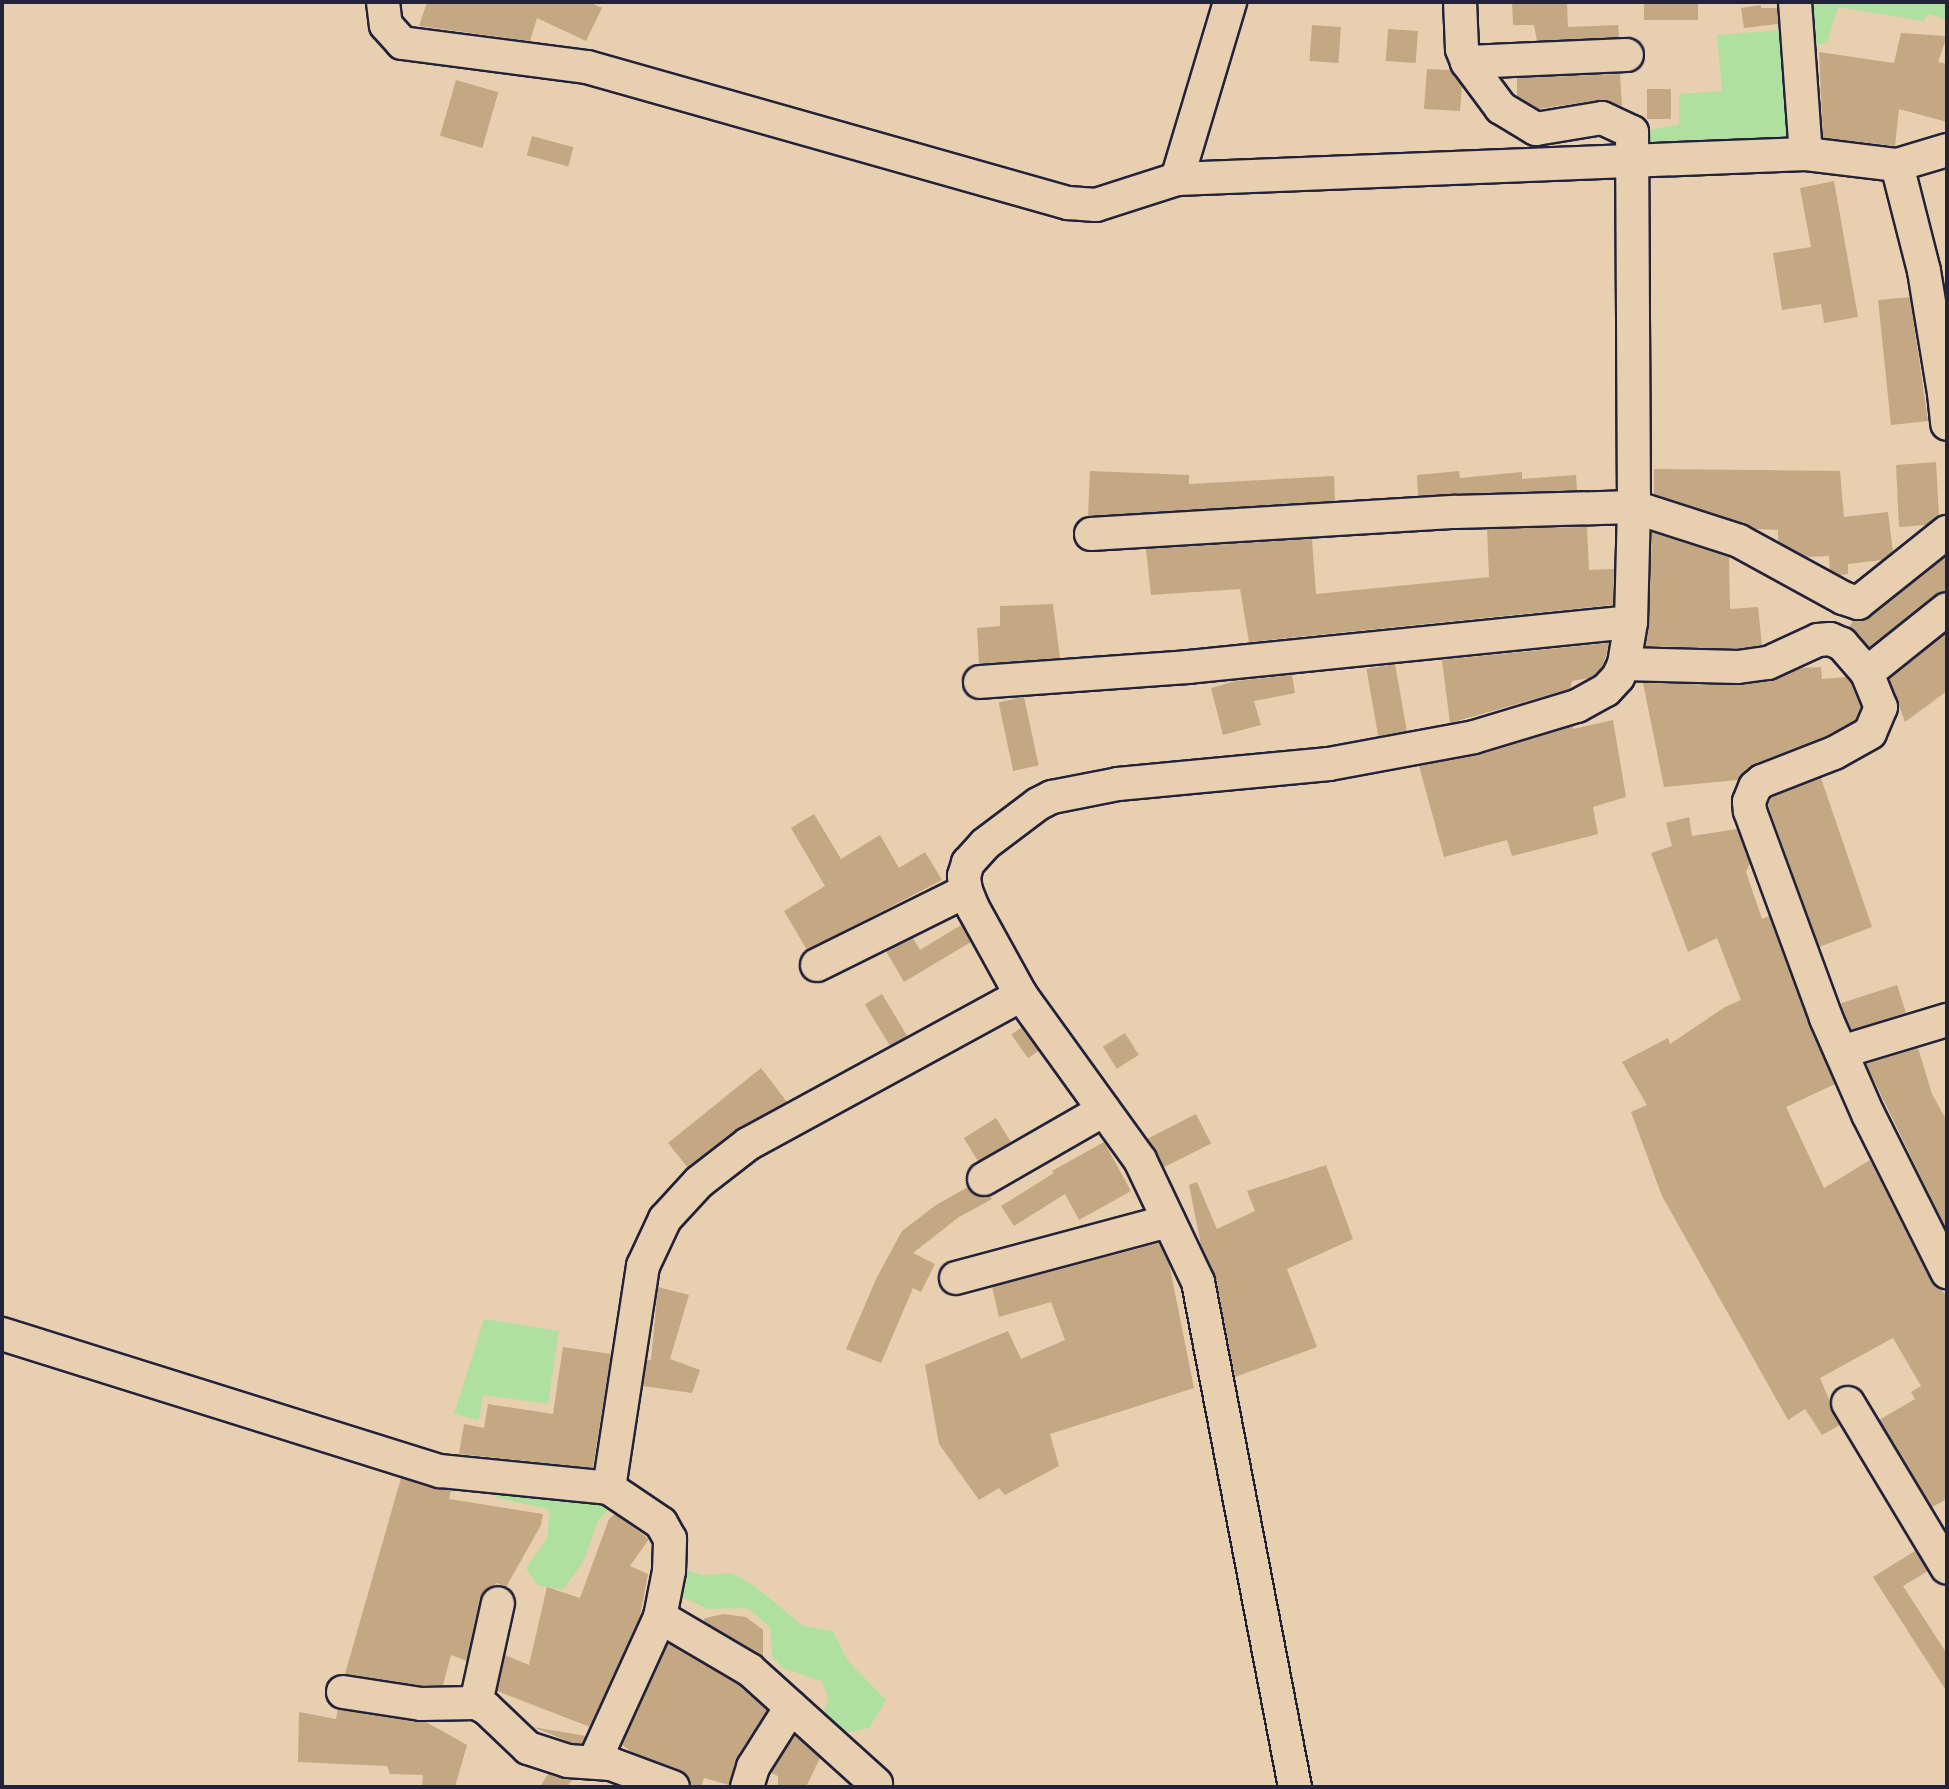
<!DOCTYPE html>
<style>
body{margin:0}
#map{position:relative;width:1949px;height:1789px;overflow:hidden;background:#e8cfb0;font-family:Mynerve,sans-serif}
div>[style]{position:absolute}
.green>*{inset:0;background:#afe0a0}
.building>*{inset:0;background:#c4a883;transform-origin:0 0}
.roads{filter:drop-shadow(2px 0 #22223b) drop-shadow(-2px 0 #22223b) drop-shadow(0 2px #22223b) drop-shadow(0 -2px #22223b)}
.minor>*{height:32px;margin:-16px;padding:0 16px;transform-origin:16px;border-radius:16px;background:#e8cfb0}
span{translate:-50% -50%;white-space:nowrap;text-align:center;line-height:1.15;-webkit-text-stroke:7px #e8cfb0;paint-order:stroke}
.frame{position:absolute;inset:0;border:4px solid #22223b;pointer-events:none}
</style>
<div id="map">
<div class="green">
<div style="clip-path:polygon(1806px 2px,1947px 2px,1947px 20px,1929px 14px,1923px 21px,1838px 7px,1827px 43px,1790px 48px,1798px 145px,1654px 153px,1645px 131px,1679px 124px,1679px 94px,1722px 91px,1717px 35px,1806px 28px)"></div>
<div style="clip-path:polygon(484px 1319px,559px 1331px,548px 1404px,483px 1395px,479px 1420px,454px 1414px)"></div>
<div style="clip-path:polygon(495px 1482px,613px 1504px,598px 1521px,584px 1560px,563px 1590px,537px 1585px,526px 1568px,548px 1537px,549px 1509px,496px 1498px)"></div>
<div style="clip-path:polygon(681px 1568px,702px 1575px,732px 1573px,756px 1587px,803px 1626px,833px 1631px,847px 1660px,886px 1700px,869px 1728px,845px 1733px,824px 1713px,828px 1698px,822px 1681px,783px 1668px,772px 1657px,770px 1627px,747px 1608px,708px 1609px,680px 1596px)"></div>
</div>
<div class="building">
<div style="clip-path:polygon(427px 2px,589px 2px,602px 8px,586px 41px,537px 18px,530px 41px,419px 26px)"></div>
<div style="clip-path:polygon(1512px 2px,1567px 2px,1568px 27px,1618px 25px,1619px 37px,1537px 41px,1534px 25px,1513px 25px)"></div>
<div style="left:1644px;top:2px;width:54px;height:18px"></div>
<div style="clip-path:polygon(1761px 5px,1761px 8px,1777px 8px,1778px 24px,1744px 28px,1741px 8px)"></div>
<div style="left:1312px;top:25px;width:29px;height:36px;rotate:4deg"></div>
<div style="left:1388px;top:29px;width:30px;height:32px;rotate:4deg"></div>
<div style="clip-path:polygon(1901px 33px,1947px 36px,1938px 62px,1947px 64px,1947px 122px,1899px 109px,1895px 146px,1823px 138px,1819px 52px,1894px 63px)"></div>
<div style="clip-path:polygon(1427px 69px,1451px 70px,1462px 86px,1460px 111px,1424px 109px)"></div>
<div style="clip-path:polygon(1620px 74px,1622px 106px,1599px 100px,1538px 109px,1517px 96px,1517px 78px)"></div>
<div style="left:456px;top:80px;width:44px;height:58px;rotate:16deg"></div>
<div style="left:1647px;top:89px;width:24px;height:30px"></div>
<div style="left:532px;top:136px;width:43px;height:20px;rotate:15deg"></div>
<div style="clip-path:polygon(1834px 181px,1858px 317px,1824px 323px,1821px 304px,1782px 310px,1773px 253px,1811px 247px,1800px 188px)"></div>
<div style="clip-path:polygon(1910px 297px,1928px 421px,1891px 425px,1878px 300px)"></div>
<div style="clip-path:polygon(1936px 462px,1939px 516px,1926px 525px,1899px 527px,1896px 465px)"></div>
<div style="clip-path:polygon(1654px 469px,1840px 471px,1844px 517px,1888px 512px,1893px 552px,1882px 560px,1848px 564px,1848px 574px,1840px 575px,1830px 570px,1829px 556px,1806px 557px,1778px 542px,1778px 530px,1756px 529px,1654px 494px)"></div>
<div style="clip-path:polygon(1090px 471px,1189px 475px,1189px 484px,1334px 476px,1335px 501px,1088px 516px)"></div>
<div style="clip-path:polygon(1459px 471px,1460px 478px,1522px 472px,1522px 479px,1576px 475px,1577px 490px,1418px 496px,1417px 475px)"></div>
<div style="clip-path:polygon(1587px 527px,1589px 570px,1614px 569px,1613px 605px,1249px 642px,1240px 589px,1151px 595px,1146px 549px,1312px 539px,1316px 594px,1489px 577px,1487px 529px)"></div>
<div style="clip-path:polygon(1652px 532px,1729px 557px,1730px 609px,1758px 607px,1762px 645px,1737px 649px,1646px 646px,1649px 622px)"></div>
<div style="clip-path:polygon(1947px 555px,1947px 591px,1936px 595px,1869px 648px,1849px 627px,1853px 621px,1869px 617px)"></div>
<div style="clip-path:polygon(1053px 604px,1060px 658px,979px 664px,977px 628px,1000px 626px,1000px 606px)"></div>
<div style="clip-path:polygon(1947px 632px,1947px 691px,1905px 722px,1889px 679px)"></div>
<div style="clip-path:polygon(1609px 643px,1603px 667px,1590px 678px,1572px 681px,1570px 689px,1450px 723px,1442px 660px)"></div>
<div style="left:1395px;top:664px;width:68px;height:29px;rotate:80deg"></div>
<div style="clip-path:polygon(1821px 667px,1822px 679px,1846px 677px,1851px 683px,1861px 707px,1856px 720px,1826px 736px,1755px 764px,1738px 780px,1664px 787px,1643px 683px,1740px 685px,1771px 681px,1801px 668px)"></div>
<div style="clip-path:polygon(1292px 675px,1295px 693px,1254px 701px,1261px 725px,1223px 735px,1211px 688px,1236px 681px)"></div>
<div style="left:1024px;top:697px;width:70px;height:26px;rotate:78deg"></div>
<div style="clip-path:polygon(1613px 720px,1626px 797px,1593px 807px,1598px 834px,1512px 856px,1507px 840px,1444px 857px,1419px 766px,1479px 755px,1573px 726px,1573px 729px)"></div>
<div style="clip-path:polygon(1821px 778px,1872px 927px,1819px 947px,1768px 805px,1772px 797px)"></div>
<div style="clip-path:polygon(814px 814px,841px 859px,880px 835px,899px 868px,925px 852px,942px 880px,807px 950px,784px 911px,825px 886px,791px 828px)"></div>
<div style="clip-path:polygon(1689px 817px,1692px 836px,1737px 829px,1750px 863px,1746px 872px,1762px 919px,1769px 916px,1809px 1024px,1835px 1084px,1786px 1107px,1824px 1188px,1870px 1160px,1931px 1280px,1947px 1296px,1947px 1499px,1932px 1507px,1879px 1420px,1915px 1399px,1911px 1392px,1921px 1386px,1893px 1338px,1820px 1378px,1840px 1425px,1822px 1435px,1805px 1409px,1788px 1420px,1662px 1196px,1631px 1112px,1647px 1105px,1622px 1062px,1668px 1038px,1670px 1044px,1725px 1007px,1741px 1000px,1717px 938px,1688px 952px,1651px 853px,1672px 846px,1666px 823px)"></div>
<div style="clip-path:polygon(961px 925px,971px 942px,904px 982px,886px 951px,913px 938px,920px 950px)"></div>
<div style="left:1897px;top:985px;width:29px;height:59px;rotate:72deg"></div>
<div style="left:882px;top:994px;width:49px;height:20px;rotate:59deg"></div>
<div style="left:1022px;top:1027px;width:29px;height:13px;rotate:55deg"></div>
<div style="left:1125px;top:1033px;width:26px;height:26px;rotate:58deg"></div>
<div style="clip-path:polygon(1918px 1048px,1932px 1094px,1947px 1121px,1947px 1231px,1866px 1064px)"></div>
<div style="clip-path:polygon(761px 1068px,787px 1102px,737px 1129px,688px 1168px,668px 1143px)"></div>
<div style="left:1196px;top:1114px;width:33px;height:55px;rotate:63deg"></div>
<div style="left:996px;top:1118px;width:28px;height:38px;rotate:58deg"></div>
<div style="clip-path:polygon(1104px 1142px,1131px 1191px,1079px 1220px,1065px 1194px,1014px 1226px,1001px 1206px,1054px 1173px,1052px 1171px)"></div>
<div style="clip-path:polygon(1326px 1165px,1353px 1239px,1287px 1269px,1317px 1347px,1235px 1377px,1216px 1278px,1201px 1245px,1189px 1185px,1197px 1182px,1217px 1229px,1255px 1211px,1247px 1191px)"></div>
<div style="clip-path:polygon(968px 1187px,975px 1195px,990px 1196px,992px 1199px,959px 1217px,913px 1253px,935px 1264px,921px 1292px,913px 1288px,881px 1363px,846px 1349px,877px 1277px,902px 1231px,936px 1205px)"></div>
<div style="clip-path:polygon(1159px 1243px,1169px 1263px,1194px 1388px,1050px 1434px,1059px 1466px,1005px 1495px,999px 1488px,979px 1500px,939px 1444px,925px 1365px,1008px 1331px,1021px 1359px,1065px 1340px,1051px 1302px,999px 1317px,992px 1287px)"></div>
<div style="clip-path:polygon(658px 1287px,689px 1295px,670px 1359px,700px 1370px,692px 1393px,643px 1386px,647px 1360px,651px 1360px)"></div>
<div style="clip-path:polygon(563px 1347px,611px 1354px,593px 1468px,459px 1454px,464px 1424px,484px 1428px,488px 1404px,553px 1414px)"></div>
<div style="clip-path:polygon(401px 1478px,451px 1491px,449px 1499px,543px 1514px,541px 1525px,506px 1587px,497px 1583px,484px 1591px,467px 1661px,451px 1655px,443px 1685px,422px 1686px,345px 1674px)"></div>
<div style="clip-path:polygon(615px 1514px,649px 1539px,630px 1566px,648px 1574px,640px 1616px,590px 1727px,497px 1691px,505px 1655px,529px 1665px,547px 1587px,580px 1598px,609px 1519px)"></div>
<div style="clip-path:polygon(1915px 1551px,1928px 1571px,1903px 1586px,1947px 1654px,1947px 1692px,1873px 1577px)"></div>
<div style="clip-path:polygon(724px 1614px,746px 1617px,763px 1630px,763px 1657px,703px 1621px,705px 1618px)"></div>
<div style="clip-path:polygon(668px 1643px,739px 1685px,767px 1710px,737px 1757px,729px 1785px,704px 1778px,701px 1787px,691px 1786px,688px 1776px,680px 1770px,633px 1753px,622px 1745px)"></div>
<div style="clip-path:polygon(338px 1709px,426px 1722px,467px 1745px,455px 1787px,422px 1787px,423px 1775px,390px 1774px,387px 1766px,298px 1762px,299px 1712px,336px 1719px)"></div>
<div style="clip-path:polygon(533px 1727px,586px 1736px,582px 1744px,572px 1743px)"></div>
<div style="clip-path:polygon(795px 1735px,820px 1758px,806px 1787px,778px 1787px,778px 1776px,771px 1773px)"></div>
<div style="clip-path:polygon(548px 1774px,563px 1779px,572px 1780px,567px 1787px,540px 1787px)"></div>
</div>
<div class="roads">
<div class="minor">
<div style="left:383px;top:2px;width:23px;rotate:83deg"></div>
<div style="left:386px;top:25px;width:24px;rotate:48deg"></div>
<div style="left:402px;top:43px;width:187px;rotate:7.4deg"></div>
<div style="left:587px;top:67px;width:500px;rotate:15.8deg"></div>
<div style="left:1068px;top:203px;width:28px;rotate:4deg"></div>
<div style="left:1096px;top:205px;width:85px;rotate:-17.8deg"></div>
<div style="left:1177px;top:179px;width:629px;rotate:-2.28deg"></div>
<div style="left:1806px;top:154px;width:92px;rotate:6.9deg"></div>
<div style="left:1897px;top:165px;width:52px;rotate:-16.7deg"></div>
<div style="left:1795px;top:2px;width:152px;rotate:85.9deg"></div>
<div style="left:1467px;top:62px;width:160px;rotate:-2.5deg"></div>
<div style="left:1897px;top:165px;width:109px;rotate:75.7deg"></div>
<div style="left:1924px;top:271px;width:124px;rotate:80.7deg"></div>
<div style="left:1177px;top:179px;width:185px;rotate:-73.3deg"></div>
<div style="left:1947px;top:390px;width:4px;rotate:135deg"></div>
<div style="left:1944px;top:393px;width:31px;rotate:84deg"></div>
<div style="left:1091px;top:534px;width:365px;rotate:-3.5deg"></div>
<div style="left:1455px;top:512px;width:179px;rotate:-1.6deg"></div>
<div style="left:1634px;top:507px;width:110px;rotate:17.9deg"></div>
<div style="left:1739px;top:541px;width:119px;rotate:28.7deg"></div>
<div style="left:1843px;top:598px;width:16px;rotate:18deg"></div>
<div style="left:1858px;top:603px;width:114px;rotate:-38.6deg"></div>
<div style="left:1624px;top:664px;width:114px;rotate:1.5deg"></div>
<div style="left:1738px;top:667px;width:30px;rotate:-8deg"></div>
<div style="left:1768px;top:663px;width:55px;rotate:-24.7deg"></div>
<div style="left:1818px;top:640px;width:12px;rotate:-5deg"></div>
<div style="left:1830px;top:639px;width:13px;rotate:23deg"></div>
<div style="left:1842px;top:644px;width:38px;rotate:49deg"></div>
<div style="left:1867px;top:673px;width:37px;rotate:68deg"></div>
<div style="left:1881px;top:707px;width:28px;rotate:113deg"></div>
<div style="left:1870px;top:733px;width:41px;rotate:150.9deg"></div>
<div style="left:1834px;top:753px;width:77px;rotate:158.7deg"></div>
<div style="left:1762px;top:781px;width:9px;rotate:139deg"></div>
<div style="left:1755px;top:787px;width:16px;rotate:112deg"></div>
<div style="left:1749px;top:802px;width:9px;rotate:84deg"></div>
<div style="left:1750px;top:811px;width:221px;rotate:69.8deg"></div>
<div style="left:1826px;top:1018px;width:105px;rotate:66.4deg"></div>
<div style="left:1868px;top:1114px;width:177px;rotate:63.4deg"></div>
<div style="left:1867px;top:673px;width:102px;rotate:-38.7deg"></div>
<div style="left:980px;top:682px;width:209px;rotate:-4.1deg"></div>
<div style="left:1188px;top:667px;width:445px;rotate:-5.8deg"></div>
<div style="left:817px;top:965px;width:166px;rotate:-26.4deg"></div>
<div style="left:1841px;top:1052px;width:111px;rotate:-16.8deg"></div>
<div style="left:984px;top:1179px;width:138px;rotate:-29.9deg"></div>
<div style="left:956px;top:1278px;width:220px;rotate:-15deg"></div>
<div style="left:2px;top:1334px;width:459px;rotate:17.4deg"></div>
<div style="left:440px;top:1471px;width:170px;rotate:5.7deg"></div>
<div style="left:1848px;top:1403px;width:192px;rotate:59deg"></div>
<div style="left:660px;top:1617px;width:104px;rotate:30.5deg"></div>
<div style="left:750px;top:1670px;width:170px;rotate:42.1deg"></div>
<div style="left:343px;top:1692px;width:79px;rotate:8.7deg"></div>
<div style="left:421px;top:1704px;width:55px;rotate:-1deg"></div>
<div style="left:476px;top:1703px;width:11px;rotate:27deg"></div>
<div style="left:486px;top:1708px;width:58px;rotate:43.6deg"></div>
<div style="left:528px;top:1748px;width:42px;rotate:18deg"></div>
<div style="left:568px;top:1761px;width:43px;rotate:4deg"></div>
<div style="left:611px;top:1764px;width:66px;rotate:20.4deg"></div>
<div style="left:476px;top:1703px;width:102px;rotate:-77.6deg"></div>
<div style="left:594px;top:1762px;width:159px;rotate:-65.5deg"></div>
<div style="left:660px;top:1617px;width:47px;rotate:-78.9deg"></div>
<div style="left:669px;top:1571px;width:32px;rotate:-88deg"></div>
<div style="left:670px;top:1539px;width:18px;rotate:-119deg"></div>
<div style="left:661px;top:1523px;width:63px;rotate:-146.1deg"></div>
<div style="left:609px;top:1488px;width:225px;rotate:-81.3deg"></div>
<div style="left:643px;top:1266px;width:52px;rotate:-64.9deg"></div>
<div style="left:665px;top:1219px;width:50px;rotate:-47.4deg"></div>
<div style="left:699px;top:1182px;width:62px;rotate:-37.8deg"></div>
<div style="left:748px;top:1144px;width:311px;rotate:-28.6deg"></div>
<div style="left:747px;top:1787px;width:21px;rotate:-73deg"></div>
<div style="left:753px;top:1767px;width:71px;rotate:-57.7deg"></div>
<div style="left:1295px;top:1787px;width:514px;rotate:-100.87deg"></div>
<div style="left:1198px;top:1282px;width:135px;rotate:-115.4deg"></div>
<div style="left:1140px;top:1160px;width:203px;rotate:-125.8deg"></div>
<div style="left:1021px;top:995px;width:99px;rotate:-118.9deg"></div>
<div style="left:973px;top:908px;width:18px;rotate:-112deg"></div>
<div style="left:966px;top:891px;width:15px;rotate:-98deg"></div>
<div style="left:964px;top:876px;width:14px;rotate:-73deg"></div>
<div style="left:968px;top:863px;width:25px;rotate:-48deg"></div>
<div style="left:985px;top:844px;width:66px;rotate:-37deg"></div>
<div style="left:1038px;top:804px;width:16px;rotate:-27deg"></div>
<div style="left:1052px;top:797px;width:67px;rotate:-11.1deg"></div>
<div style="left:1118px;top:784px;width:212px;rotate:-5.4deg"></div>
<div style="left:1329px;top:764px;width:147px;rotate:-10.5deg"></div>
<div style="left:1474px;top:737px;width:108px;rotate:-16.8deg"></div>
<div style="left:1577px;top:706px;width:33px;rotate:-29deg"></div>
<div style="left:1606px;top:690px;width:18px;rotate:-47deg"></div>
<div style="left:1618px;top:677px;width:14px;rotate:-65deg"></div>
<div style="left:1624px;top:664px;width:43px;rotate:-80.5deg"></div>
<div style="left:1631px;top:622px;width:115px;rotate:-88.5deg"></div>
<div style="left:1634px;top:507px;width:375px;rotate:-90.3deg"></div>
<div style="left:1632px;top:132px;width:33px;rotate:-155deg"></div>
<div style="left:1602px;top:118px;width:67px;rotate:170.5deg"></div>
<div style="left:1536px;top:129px;width:41px;rotate:-149deg"></div>
<div style="left:1501px;top:108px;width:57px;rotate:-126.5deg"></div>
<div style="left:1467px;top:62px;width:14px;rotate:-111deg"></div>
<div style="left:1462px;top:49px;width:47px;rotate:-92.4deg"></div>
</div>
</div>
<div class="frame"></div>
</div>
